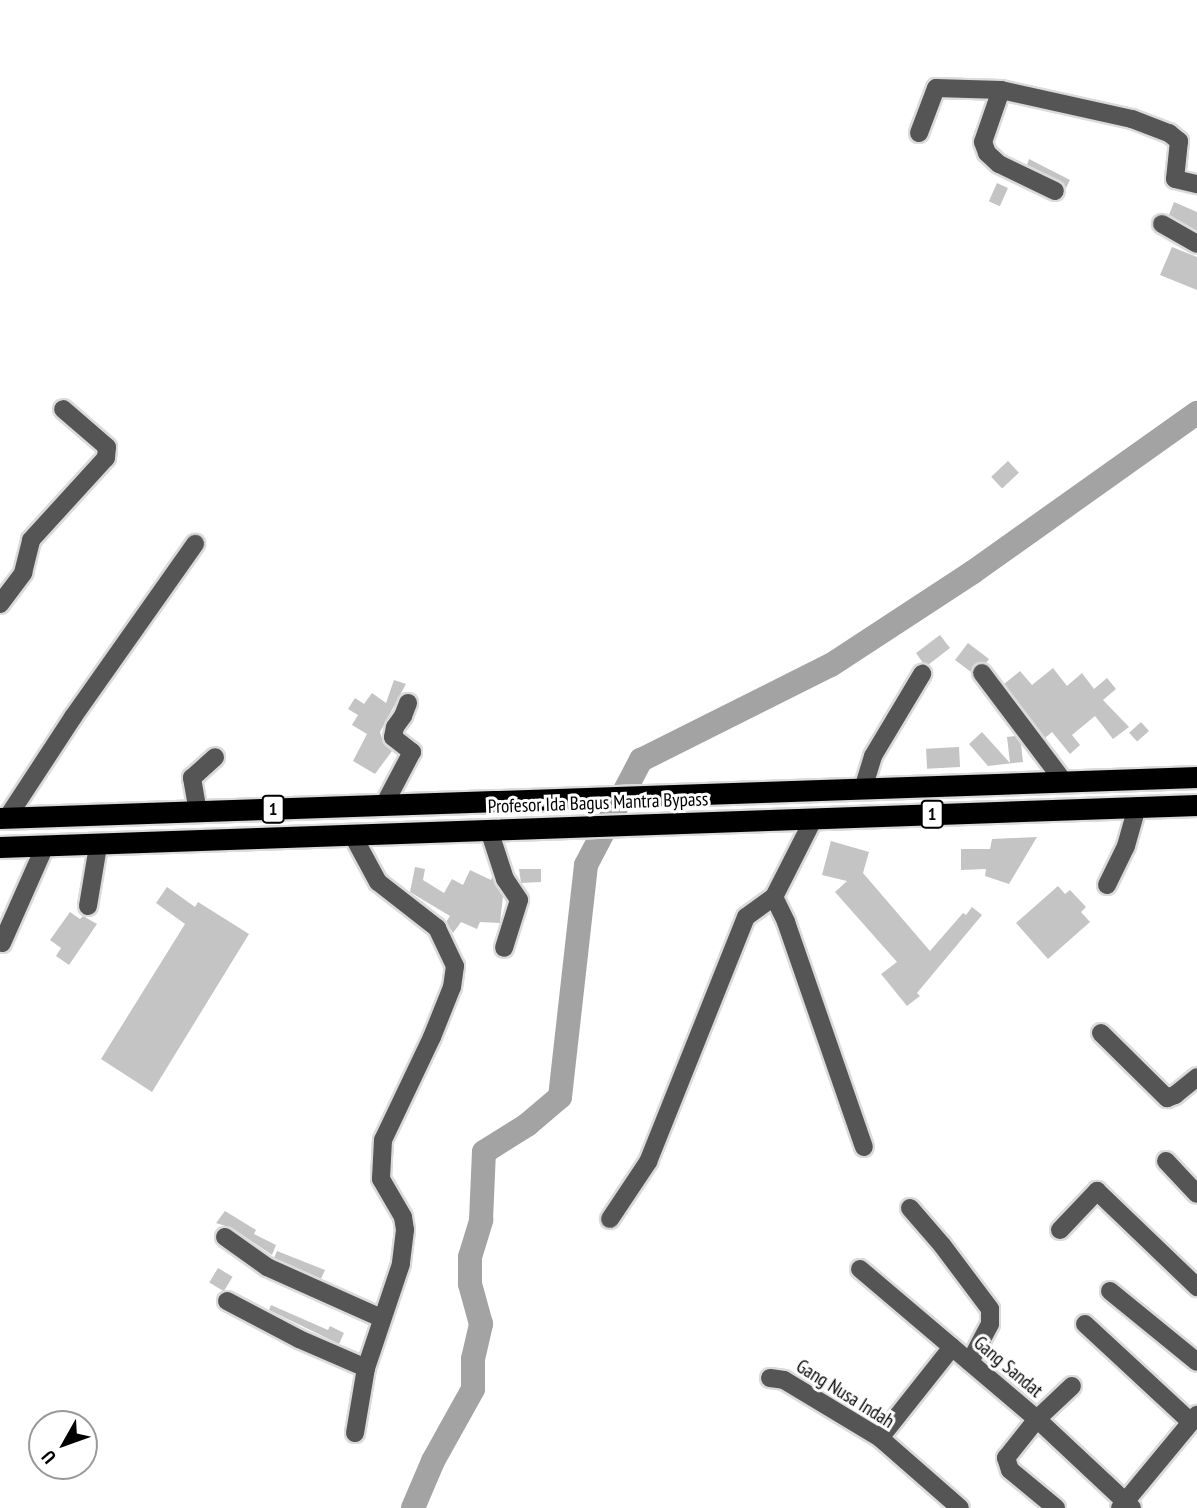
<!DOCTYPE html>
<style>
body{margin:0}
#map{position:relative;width:1197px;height:1508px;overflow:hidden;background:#fff;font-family:"PT Sans Narrow",sans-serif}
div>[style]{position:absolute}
.river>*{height:24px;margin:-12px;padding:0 12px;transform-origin:12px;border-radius:12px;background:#a3a3a3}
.building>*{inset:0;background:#c4c4c4;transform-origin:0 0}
.roads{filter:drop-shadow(2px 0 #dbdbdb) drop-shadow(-2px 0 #dbdbdb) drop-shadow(0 2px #dbdbdb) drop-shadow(0 -2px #dbdbdb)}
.minor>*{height:18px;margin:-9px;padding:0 9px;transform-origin:9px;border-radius:9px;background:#555}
.highway>*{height:21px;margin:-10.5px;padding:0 10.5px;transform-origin:10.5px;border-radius:10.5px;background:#000}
span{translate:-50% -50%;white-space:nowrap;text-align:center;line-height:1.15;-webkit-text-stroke:6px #fff;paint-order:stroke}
.shield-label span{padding:2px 5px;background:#fff;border:2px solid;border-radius:5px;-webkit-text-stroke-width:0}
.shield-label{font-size:18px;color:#000;font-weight:700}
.street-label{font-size:19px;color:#000}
.north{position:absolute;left:28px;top:1410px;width:70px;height:70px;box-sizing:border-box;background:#fff;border:2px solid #999;border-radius:50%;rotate:230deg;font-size:19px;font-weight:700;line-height:28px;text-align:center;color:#000}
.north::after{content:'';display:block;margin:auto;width:24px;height:32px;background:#000;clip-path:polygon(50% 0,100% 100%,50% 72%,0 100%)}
</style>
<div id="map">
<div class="river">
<div style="left:413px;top:1508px;width:51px;rotate:-66.9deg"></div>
<div style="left:433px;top:1461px;width:82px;rotate:-60.9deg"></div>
<div style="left:473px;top:1389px;width:30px;rotate:-90deg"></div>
<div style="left:473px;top:1359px;width:36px;rotate:-77deg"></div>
<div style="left:481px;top:1324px;width:41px;rotate:-105.4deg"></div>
<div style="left:470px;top:1284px;width:27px;rotate:-90deg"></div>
<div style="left:470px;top:1257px;width:39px;rotate:-73deg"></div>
<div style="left:481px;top:1220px;width:68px;rotate:-87.5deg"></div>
<div style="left:484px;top:1152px;width:51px;rotate:-32.1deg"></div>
<div style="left:527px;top:1125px;width:43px;rotate:-40.3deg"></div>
<div style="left:560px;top:1097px;width:233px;rotate:-83.6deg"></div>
<div style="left:586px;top:865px;width:119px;rotate:-62.4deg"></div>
<div style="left:641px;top:760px;width:212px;rotate:-26.6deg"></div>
<div style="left:831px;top:665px;width:170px;rotate:-33.2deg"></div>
<div style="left:973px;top:572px;width:275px;rotate:-35.4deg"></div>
</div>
<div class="building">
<div style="clip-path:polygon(1029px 159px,1070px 180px,1066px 188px,1060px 181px,1027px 165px)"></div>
<div style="left:997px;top:183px;width:12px;height:20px;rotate:24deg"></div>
<div style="clip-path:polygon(1174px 202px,1197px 212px,1197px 231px,1169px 215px)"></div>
<div style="clip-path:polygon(1172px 247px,1197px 257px,1197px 290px,1160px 275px)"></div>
<div style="left:1008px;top:461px;width:16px;height:23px;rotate:47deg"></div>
<div style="clip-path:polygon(940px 635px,950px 648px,928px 665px,923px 663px,916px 653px)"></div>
<div style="clip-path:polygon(968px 643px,989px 659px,986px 663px,976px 664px,971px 672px,955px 660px)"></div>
<div style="clip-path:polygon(1053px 668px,1067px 686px,1082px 673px,1094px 689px,1107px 678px,1116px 689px,1103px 700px,1129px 727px,1113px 739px,1095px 716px,1072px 735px,1080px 745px,1070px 754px,1052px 732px,1045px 738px,1004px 684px,1020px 671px,1032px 685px)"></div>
<div style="clip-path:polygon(394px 680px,406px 684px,380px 732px,383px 742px,392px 751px,375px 774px,353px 761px,367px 734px,352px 725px,358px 715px,348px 709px,355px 698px,364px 704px,372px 693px,386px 703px)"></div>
<div style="left:1141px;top:722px;width:12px;height:16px;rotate:48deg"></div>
<div style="clip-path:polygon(982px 732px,1010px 763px,1007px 737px,1015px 736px,1021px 744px,1023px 762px,988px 766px,969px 744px)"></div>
<div style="left:959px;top:747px;width:20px;height:33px;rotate:87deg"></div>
<div style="clip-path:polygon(1037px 837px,1009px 884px,985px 876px,986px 869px,961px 870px,961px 849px,990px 849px,992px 839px)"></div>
<div style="clip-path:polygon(831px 841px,869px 852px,863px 873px,930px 951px,963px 913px,966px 915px,972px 907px,982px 915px,917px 993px,920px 996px,907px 1006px,881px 974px,897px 962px,835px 892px,847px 881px,822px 875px)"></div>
<div style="clip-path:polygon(415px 867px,425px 869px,423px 880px,444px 893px,452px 879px,463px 885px,470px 870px,491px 880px,492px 877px,503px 896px,500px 923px,480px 922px,477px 929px,461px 922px,453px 933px,446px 922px,450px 916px,410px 892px)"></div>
<div style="clip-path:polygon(519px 869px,541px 869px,541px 882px,521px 883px)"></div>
<div style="clip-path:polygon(1058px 886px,1065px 894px,1070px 890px,1086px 907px,1081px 912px,1090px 922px,1048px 959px,1016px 923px)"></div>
<div style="clip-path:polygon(167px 887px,195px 907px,198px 902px,249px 934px,152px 1092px,101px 1059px,185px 924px,156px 903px)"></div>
<div style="clip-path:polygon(70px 912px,80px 919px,83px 916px,97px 924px,69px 965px,56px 956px,61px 948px,50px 940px)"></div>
<div style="clip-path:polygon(225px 1211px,256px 1230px,254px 1234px,276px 1245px,272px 1255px,232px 1228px,216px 1223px)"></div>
<div style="clip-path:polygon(277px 1251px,325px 1270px,321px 1279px,274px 1258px)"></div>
<div style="left:218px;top:1268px;width:17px;height:17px;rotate:31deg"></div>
<div style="clip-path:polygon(271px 1305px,328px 1330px,330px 1326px,344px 1333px,339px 1344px,269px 1310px)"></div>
</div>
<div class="roads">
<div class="minor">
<div style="left:1001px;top:90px;width:55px;rotate:109.1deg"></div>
<div style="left:983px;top:142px;width:12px;rotate:70deg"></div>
<div style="left:987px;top:153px;width:16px;rotate:43deg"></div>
<div style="left:999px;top:164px;width:62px;rotate:25.7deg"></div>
<div style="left:919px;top:133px;width:48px;rotate:-69.3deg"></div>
<div style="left:936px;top:88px;width:65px;rotate:1.8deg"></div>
<div style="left:1001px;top:90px;width:134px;rotate:12.5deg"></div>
<div style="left:1132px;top:119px;width:40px;rotate:21deg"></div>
<div style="left:1169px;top:133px;width:13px;rotate:39deg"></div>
<div style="left:1179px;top:141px;width:38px;rotate:96deg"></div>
<div style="left:1175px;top:179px;width:23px;rotate:13deg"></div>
<div style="left:1162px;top:224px;width:40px;rotate:29.7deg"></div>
<div style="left:0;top:604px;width:39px;rotate:-53deg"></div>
<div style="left:23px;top:573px;width:34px;rotate:-76deg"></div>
<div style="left:31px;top:540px;width:111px;rotate:-47.6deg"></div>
<div style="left:106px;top:458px;width:11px;rotate:-85deg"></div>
<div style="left:107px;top:447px;width:58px;rotate:-139.2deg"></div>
<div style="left:982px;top:673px;width:136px;rotate:53deg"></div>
<div style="left:863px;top:789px;width:34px;rotate:-73deg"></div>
<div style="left:873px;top:756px;width:96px;rotate:-59.1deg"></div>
<div style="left:384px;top:805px;width:60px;rotate:-62.2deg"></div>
<div style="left:412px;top:752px;width:24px;rotate:-142deg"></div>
<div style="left:393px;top:737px;width:10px;rotate:-79deg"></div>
<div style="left:395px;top:727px;width:14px;rotate:-54deg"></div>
<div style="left:403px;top:716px;width:14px;rotate:-69deg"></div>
<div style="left:198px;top:812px;width:35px;rotate:-100deg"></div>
<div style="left:192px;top:778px;width:31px;rotate:-42deg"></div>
<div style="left:7px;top:818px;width:121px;rotate:-56.8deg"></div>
<div style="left:73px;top:717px;width:212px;rotate:-54.8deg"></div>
<div style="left:814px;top:818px;width:89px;rotate:116.9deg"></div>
<div style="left:774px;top:897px;width:28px;rotate:64deg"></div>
<div style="left:786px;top:922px;width:238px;rotate:70.9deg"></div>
<div style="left:489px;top:830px;width:52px;rotate:71.9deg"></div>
<div style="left:505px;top:879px;width:25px;rotate:56deg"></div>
<div style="left:519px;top:900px;width:50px;rotate:107.4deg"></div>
<div style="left:352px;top:834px;width:55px;rotate:61.6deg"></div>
<div style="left:378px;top:882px;width:75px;rotate:37.9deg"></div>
<div style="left:437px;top:928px;width:42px;rotate:64.7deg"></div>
<div style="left:455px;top:966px;width:21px;rotate:98deg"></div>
<div style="left:452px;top:987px;width:54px;rotate:111.8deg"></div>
<div style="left:432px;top:1037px;width:114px;rotate:115.4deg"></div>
<div style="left:383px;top:1140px;width:39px;rotate:93deg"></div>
<div style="left:381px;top:1179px;width:44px;rotate:59.9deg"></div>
<div style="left:403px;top:1217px;width:13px;rotate:81deg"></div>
<div style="left:405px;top:1230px;width:34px;rotate:97deg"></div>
<div style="left:401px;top:1264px;width:110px;rotate:108.6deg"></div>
<div style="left:366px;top:1368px;width:66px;rotate:99.6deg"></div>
<div style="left:1107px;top:885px;width:43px;rotate:-64deg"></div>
<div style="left:1126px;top:846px;width:41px;rotate:-74.2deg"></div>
<div style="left:88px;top:906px;width:61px;rotate:-80.5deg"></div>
<div style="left:2px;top:943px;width:106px;rotate:-66.1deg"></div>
<div style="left:1101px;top:1033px;width:93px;rotate:44.6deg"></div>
<div style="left:1167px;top:1098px;width:9px;rotate:-21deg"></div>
<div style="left:1175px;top:1095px;width:28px;rotate:-39deg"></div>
<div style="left:1166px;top:1161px;width:45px;rotate:46.8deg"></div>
<div style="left:910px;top:1208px;width:49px;rotate:49.1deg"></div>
<div style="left:942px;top:1245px;width:80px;rotate:53.1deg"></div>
<div style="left:990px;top:1309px;width:15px;rotate:90deg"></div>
<div style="left:990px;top:1324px;width:43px;rotate:117.8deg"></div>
<div style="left:610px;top:1219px;width:69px;rotate:-56.3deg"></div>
<div style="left:648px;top:1162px;width:264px;rotate:-68.2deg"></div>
<div style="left:746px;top:917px;width:34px;rotate:-36deg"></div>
<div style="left:1060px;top:1230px;width:54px;rotate:-46.5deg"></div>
<div style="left:1097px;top:1191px;width:139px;rotate:43.8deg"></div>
<div style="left:225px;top:1237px;width:52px;rotate:35.5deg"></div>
<div style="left:267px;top:1267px;width:125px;rotate:24.1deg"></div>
<div style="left:860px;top:1269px;width:232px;rotate:40.3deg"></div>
<div style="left:1037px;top:1419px;width:130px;rotate:43.1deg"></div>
<div style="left:1110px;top:1291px;width:112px;rotate:39.2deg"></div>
<div style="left:227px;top:1301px;width:81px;rotate:27.8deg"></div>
<div style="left:299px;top:1339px;width:73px;rotate:23.4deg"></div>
<div style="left:1085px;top:1324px;width:144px;rotate:42.8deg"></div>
<div style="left:770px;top:1378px;width:14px;rotate:8deg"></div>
<div style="left:784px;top:1380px;width:112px;rotate:31.1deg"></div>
<div style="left:880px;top:1438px;width:106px;rotate:41.2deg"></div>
<div style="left:880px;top:1438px;width:116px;rotate:-51.6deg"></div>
<div style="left:1056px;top:1508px;width:60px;rotate:-140.4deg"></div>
<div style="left:1010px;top:1470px;width:13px;rotate:-108deg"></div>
<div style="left:1006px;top:1458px;width:50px;rotate:-51.5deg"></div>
<div style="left:1037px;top:1419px;width:48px;rotate:-43.3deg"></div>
<div style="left:1120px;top:1508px;width:121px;rotate:-50.4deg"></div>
</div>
<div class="highway">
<div style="left:0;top:818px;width:1198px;rotate:-1.96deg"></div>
<div style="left:0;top:847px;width:1198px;rotate:-2.01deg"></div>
</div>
</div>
<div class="shield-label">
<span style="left:273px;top:809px">1</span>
<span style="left:932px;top:814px">1</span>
</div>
<div class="street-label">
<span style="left:598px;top:803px;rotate:-2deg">Profesor Ida Bagus Mantra Bypass</span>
<span style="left:1008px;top:1367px;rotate:40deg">Gang Sandat</span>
<span style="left:845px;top:1394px;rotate:32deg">Gang Nusa Indah</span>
</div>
<div class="north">U</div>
</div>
